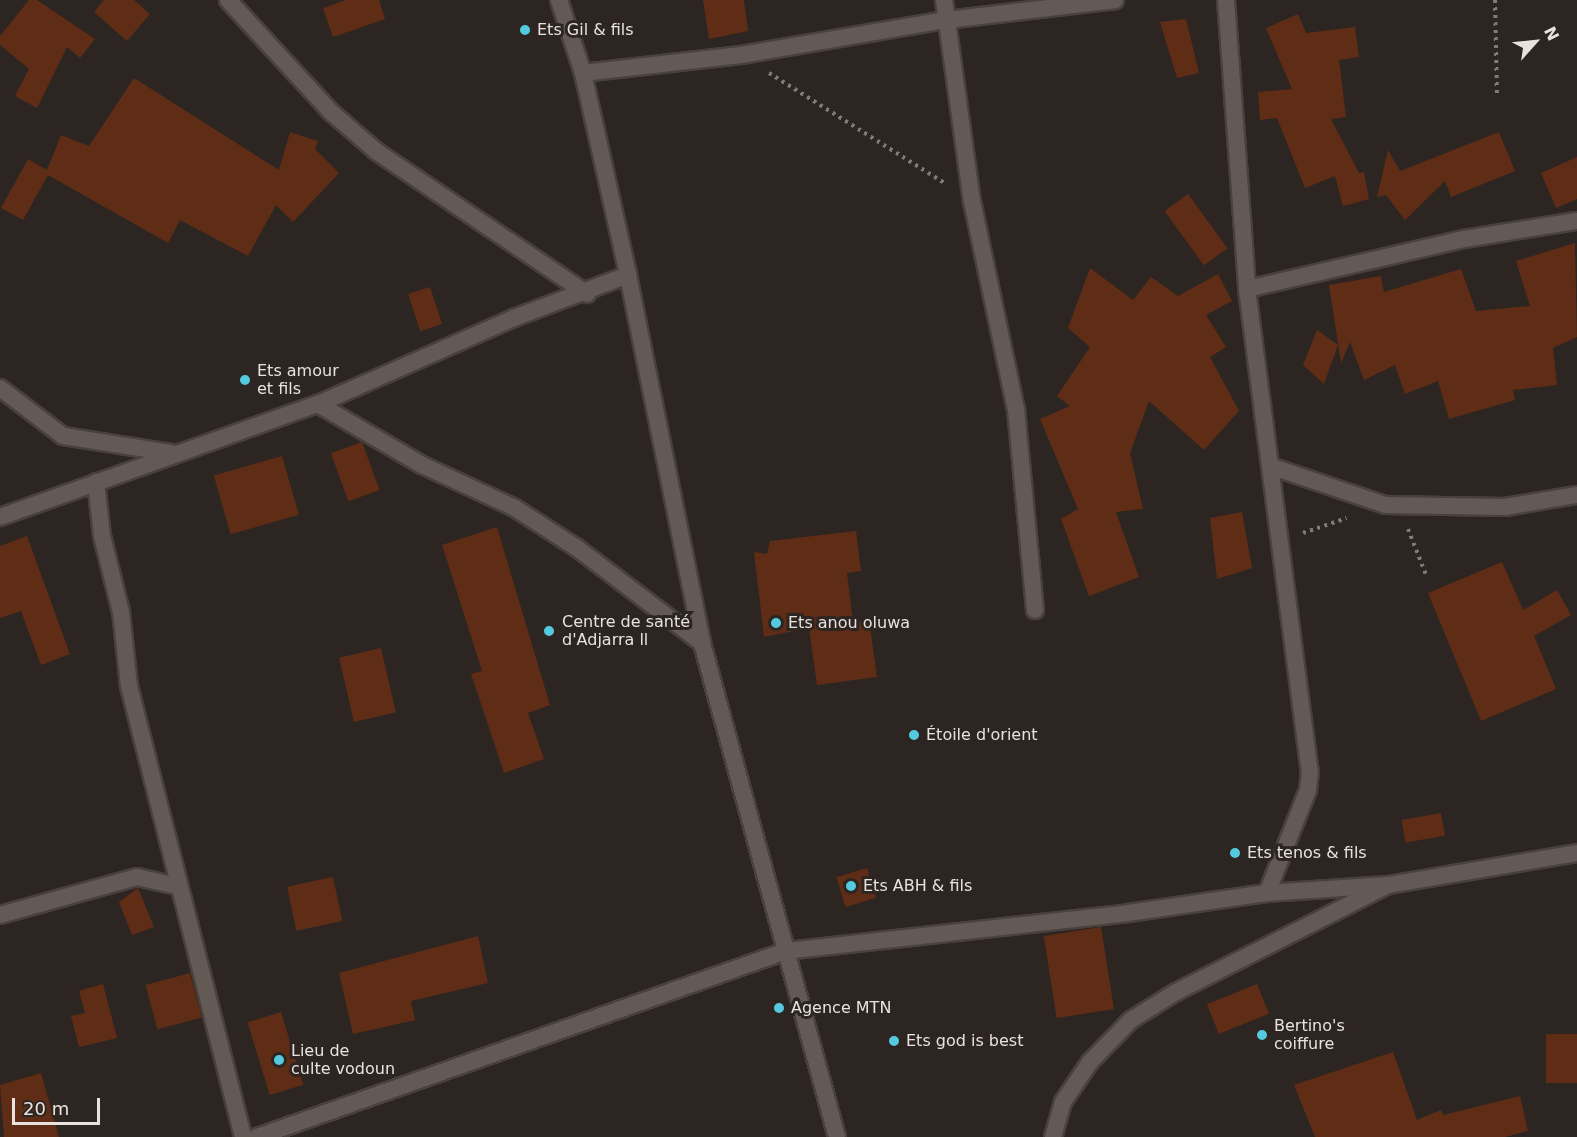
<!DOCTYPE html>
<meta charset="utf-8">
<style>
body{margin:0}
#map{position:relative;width:1577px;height:1137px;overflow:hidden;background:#2d2521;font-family:"DejaVu Sans",sans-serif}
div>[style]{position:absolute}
.building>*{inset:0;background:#5f2d16;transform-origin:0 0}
.path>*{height:4px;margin-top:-2px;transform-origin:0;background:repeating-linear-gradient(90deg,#817a77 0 3px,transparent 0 7.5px)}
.roads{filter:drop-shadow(2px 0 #48413d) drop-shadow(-2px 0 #48413d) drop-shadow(0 2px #48413d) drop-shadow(0 -2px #48413d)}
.minor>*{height:16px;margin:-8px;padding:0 8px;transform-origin:8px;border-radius:8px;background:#635a55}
.dots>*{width:16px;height:16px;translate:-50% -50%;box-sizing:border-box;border:3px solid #2d2521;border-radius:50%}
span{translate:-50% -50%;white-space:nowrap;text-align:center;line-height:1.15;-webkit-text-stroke:6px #2d2521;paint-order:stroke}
.poi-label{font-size:16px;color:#e8e2df}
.left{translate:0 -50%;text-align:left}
.north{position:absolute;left:1505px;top:12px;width:60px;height:60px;-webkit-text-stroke:4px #2d2521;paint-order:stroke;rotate:63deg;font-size:16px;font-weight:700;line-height:24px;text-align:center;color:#e8e2df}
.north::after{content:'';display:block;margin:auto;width:21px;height:27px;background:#e8e2df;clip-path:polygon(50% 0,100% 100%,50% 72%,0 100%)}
.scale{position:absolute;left:12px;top:1098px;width:88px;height:27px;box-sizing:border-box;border:3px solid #e8e2df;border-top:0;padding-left:8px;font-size:18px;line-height:21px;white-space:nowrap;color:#e8e2df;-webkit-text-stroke:4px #2d2521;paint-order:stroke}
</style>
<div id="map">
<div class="building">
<div style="clip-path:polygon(29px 0,37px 0,95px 39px,80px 58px,67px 47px,37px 108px,15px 96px,29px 69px,0 45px,0 36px)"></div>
<div style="clip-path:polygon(104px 0,134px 0,150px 14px,127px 41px,94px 12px)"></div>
<div style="clip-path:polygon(346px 0,379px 0,385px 19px,333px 37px,323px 8px)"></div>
<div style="clip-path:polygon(703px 0,744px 0,748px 31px,709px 39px)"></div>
<div style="clip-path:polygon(1298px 14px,1306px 33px,1355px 27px,1359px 57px,1339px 60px,1346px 117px,1331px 119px,1359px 173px,1364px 172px,1369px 199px,1343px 206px,1335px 176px,1305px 188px,1277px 118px,1260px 120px,1258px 92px,1292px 89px,1266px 28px)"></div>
<div style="clip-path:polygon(1186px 19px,1199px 73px,1177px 78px,1160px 22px)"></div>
<div style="clip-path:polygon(134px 78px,279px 170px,290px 132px,318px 141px,315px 149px,339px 173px,293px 222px,276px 205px,248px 256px,180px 220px,168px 243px,48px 175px,23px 220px,1px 208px,28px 159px,47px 170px,61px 135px,89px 146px)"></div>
<div style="clip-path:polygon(1499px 132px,1515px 171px,1451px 197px,1445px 181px,1405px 220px,1386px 195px,1377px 197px,1388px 150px,1400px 171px)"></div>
<div style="clip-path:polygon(1577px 157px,1577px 199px,1556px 208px,1541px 173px)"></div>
<div style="left:1188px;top:194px;width:67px;height:29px;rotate:54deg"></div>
<div style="clip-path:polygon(1575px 243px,1577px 337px,1553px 348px,1557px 385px,1513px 390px,1515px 400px,1449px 419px,1438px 381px,1405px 394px,1395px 365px,1364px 380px,1350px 342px,1341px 363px,1329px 285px,1381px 276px,1384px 292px,1461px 269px,1476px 311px,1530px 306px,1516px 261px)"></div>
<div style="clip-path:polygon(1090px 268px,1133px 300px,1151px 277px,1178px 296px,1218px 274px,1232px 301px,1206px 315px,1226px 347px,1210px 357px,1239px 411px,1204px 450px,1149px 401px,1130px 453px,1143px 509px,1116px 512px,1139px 577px,1089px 596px,1061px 519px,1078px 509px,1040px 419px,1070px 406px,1057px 396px,1090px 347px,1068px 328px)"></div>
<div style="left:430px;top:287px;width:39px;height:23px;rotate:72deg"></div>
<div style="clip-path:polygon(1317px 330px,1338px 345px,1324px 384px,1303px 365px)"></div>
<div style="left:362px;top:442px;width:51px;height:33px;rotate:70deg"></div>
<div style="left:282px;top:456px;width:61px;height:71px;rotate:74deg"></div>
<div style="clip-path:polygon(1242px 512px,1252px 568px,1217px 579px,1210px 518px)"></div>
<div style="clip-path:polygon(497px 527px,550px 705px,528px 713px,544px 759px,504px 773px,471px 674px,482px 671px,442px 545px)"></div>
<div style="clip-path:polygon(856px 531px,861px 571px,847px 573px,853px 622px,869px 620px,877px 677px,817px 685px,809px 628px,764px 637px,754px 552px,767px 554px,770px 541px)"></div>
<div style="clip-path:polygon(27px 536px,70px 654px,41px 665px,21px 611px,0 618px,0 546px)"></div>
<div style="clip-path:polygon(1502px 562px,1523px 610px,1557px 590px,1571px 615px,1534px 636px,1556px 689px,1481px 721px,1428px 593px)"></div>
<div style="left:381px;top:648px;width:66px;height:43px;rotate:77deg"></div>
<div style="left:1441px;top:813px;width:23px;height:40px;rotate:80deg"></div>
<div style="left:867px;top:868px;width:31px;height:32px;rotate:73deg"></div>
<div style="left:333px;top:877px;width:45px;height:47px;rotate:78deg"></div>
<div style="clip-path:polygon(138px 888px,154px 927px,132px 935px,119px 902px)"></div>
<div style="left:1101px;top:927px;width:83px;height:58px;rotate:81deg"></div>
<div style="clip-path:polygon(478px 936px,488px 983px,411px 1001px,415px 1020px,353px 1034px,339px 973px)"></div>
<div style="left:190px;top:973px;width:46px;height:46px;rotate:75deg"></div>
<div style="clip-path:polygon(103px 984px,117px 1038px,79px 1047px,71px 1016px,85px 1013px,79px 991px)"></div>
<div style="left:1257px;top:984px;width:32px;height:54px;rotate:68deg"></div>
<div style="left:281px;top:1012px;width:76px;height:35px;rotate:73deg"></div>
<div style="left:1577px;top:1034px;width:49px;height:31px;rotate:90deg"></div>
<div style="clip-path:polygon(1393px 1052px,1417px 1120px,1441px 1110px,1443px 1115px,1520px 1096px,1528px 1131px,1505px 1137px,1315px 1137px,1294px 1085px)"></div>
<div style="clip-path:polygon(41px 1073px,59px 1137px,4px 1137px,0 1085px)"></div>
</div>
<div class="path">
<div style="left:1495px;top:0;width:93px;rotate:88.8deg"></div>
<div style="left:769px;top:73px;width:209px;rotate:32.1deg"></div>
<div style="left:1408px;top:529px;width:49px;rotate:68.6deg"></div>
<div style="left:1303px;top:533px;width:46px;rotate:-18.8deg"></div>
</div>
<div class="roads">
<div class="minor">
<div style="left:228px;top:0;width:152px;rotate:47.4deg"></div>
<div style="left:331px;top:112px;width:60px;rotate:40.9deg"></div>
<div style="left:376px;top:151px;width:255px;rotate:34.1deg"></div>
<div style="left:559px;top:0;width:77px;rotate:71.8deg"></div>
<div style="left:583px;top:73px;width:207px;rotate:77.4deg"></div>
<div style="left:628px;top:275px;width:375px;rotate:78.6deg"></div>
<div style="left:702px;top:643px;width:512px;rotate:74.72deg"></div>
<div style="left:944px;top:0;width:203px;rotate:82.1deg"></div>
<div style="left:972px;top:201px;width:213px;rotate:78.1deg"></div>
<div style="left:1016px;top:409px;width:202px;rotate:84.6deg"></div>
<div style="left:1226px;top:0;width:290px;rotate:85.8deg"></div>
<div style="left:1247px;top:289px;width:486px;rotate:82.6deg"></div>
<div style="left:1310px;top:771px;width:19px;rotate:96deg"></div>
<div style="left:1308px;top:790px;width:111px;rotate:111.7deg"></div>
<div style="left:583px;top:73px;width:159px;rotate:-6.5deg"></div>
<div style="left:741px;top:55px;width:208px;rotate:-9.7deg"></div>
<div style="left:946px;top:20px;width:170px;rotate:-6.7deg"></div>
<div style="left:1247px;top:289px;width:223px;rotate:-13deg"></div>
<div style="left:1464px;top:239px;width:114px;rotate:-9.1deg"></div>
<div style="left:0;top:388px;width:79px;rotate:37.3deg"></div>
<div style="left:63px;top:436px;width:109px;rotate:8.9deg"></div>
<div style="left:318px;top:404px;width:121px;rotate:30.4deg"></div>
<div style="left:422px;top:465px;width:102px;rotate:24.8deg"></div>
<div style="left:515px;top:508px;width:74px;rotate:32.8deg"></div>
<div style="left:577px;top:548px;width:157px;rotate:37.2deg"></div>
<div style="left:1270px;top:466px;width:121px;rotate:18.7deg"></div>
<div style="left:1385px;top:505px;width:120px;rotate:1deg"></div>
<div style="left:1505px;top:507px;width:73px;rotate:-9.5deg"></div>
<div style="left:96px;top:482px;width:54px;rotate:83.7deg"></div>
<div style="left:102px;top:536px;width:78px;rotate:76deg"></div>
<div style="left:121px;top:612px;width:74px;rotate:83.8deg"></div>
<div style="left:129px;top:686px;width:465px;rotate:75.8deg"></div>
<div style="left:0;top:517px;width:337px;rotate:-19.6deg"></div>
<div style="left:318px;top:404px;width:214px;rotate:-23.7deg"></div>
<div style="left:514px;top:318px;width:122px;rotate:-20.7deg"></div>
<div style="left:0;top:915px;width:142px;rotate:-15.5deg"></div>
<div style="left:137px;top:877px;width:41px;rotate:12.7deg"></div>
<div style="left:257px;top:1137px;width:561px;rotate:-19.37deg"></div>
<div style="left:786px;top:951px;width:344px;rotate:-6.3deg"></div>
<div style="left:1128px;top:913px;width:140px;rotate:-8.2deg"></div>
<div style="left:1267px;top:893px;width:121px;rotate:-3.8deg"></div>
<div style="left:1053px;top:1137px;width:36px;rotate:-74deg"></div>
<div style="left:1063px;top:1102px;width:48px;rotate:-56deg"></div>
<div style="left:1090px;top:1062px;width:59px;rotate:-45.7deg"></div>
<div style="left:1131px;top:1020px;width:53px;rotate:-31.9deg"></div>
<div style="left:1176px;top:992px;width:237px;rotate:-26.8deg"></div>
<div style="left:1388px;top:885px;width:192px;rotate:-9.6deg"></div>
</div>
</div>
<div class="dots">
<div style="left:525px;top:30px;background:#55cade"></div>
<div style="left:245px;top:380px;background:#55cade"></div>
<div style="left:776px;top:623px;background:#55cade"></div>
<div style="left:549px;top:631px;background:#55cade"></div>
<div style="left:914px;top:735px;background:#55cade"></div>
<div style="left:1235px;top:853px;background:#55cade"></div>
<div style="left:851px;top:886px;background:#55cade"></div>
<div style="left:779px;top:1008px;background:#55cade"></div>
<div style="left:1262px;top:1035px;background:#55cade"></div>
<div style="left:894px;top:1041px;background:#55cade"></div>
<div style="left:279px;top:1060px;background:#55cade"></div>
</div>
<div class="poi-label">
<span class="left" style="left:537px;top:30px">Ets Gil &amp; fils</span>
<span class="left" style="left:257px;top:380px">Ets amour<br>et fils</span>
<span class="left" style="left:562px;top:631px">Centre de santé<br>d'Adjarra ll</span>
<span class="left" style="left:788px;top:623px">Ets anou oluwa</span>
<span class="left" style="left:926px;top:735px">Étoile d'orient</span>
<span class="left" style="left:1247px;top:853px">Ets tenos &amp; fils</span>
<span class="left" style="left:863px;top:886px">Ets ABH &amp; fils</span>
<span class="left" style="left:791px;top:1008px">Agence MTN</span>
<span class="left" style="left:1274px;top:1035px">Bertino's<br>coiffure</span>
<span class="left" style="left:906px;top:1041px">Ets god is best</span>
<span class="left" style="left:291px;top:1060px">Lieu de<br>culte vodoun</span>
</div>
<div class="north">N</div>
<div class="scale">20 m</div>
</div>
